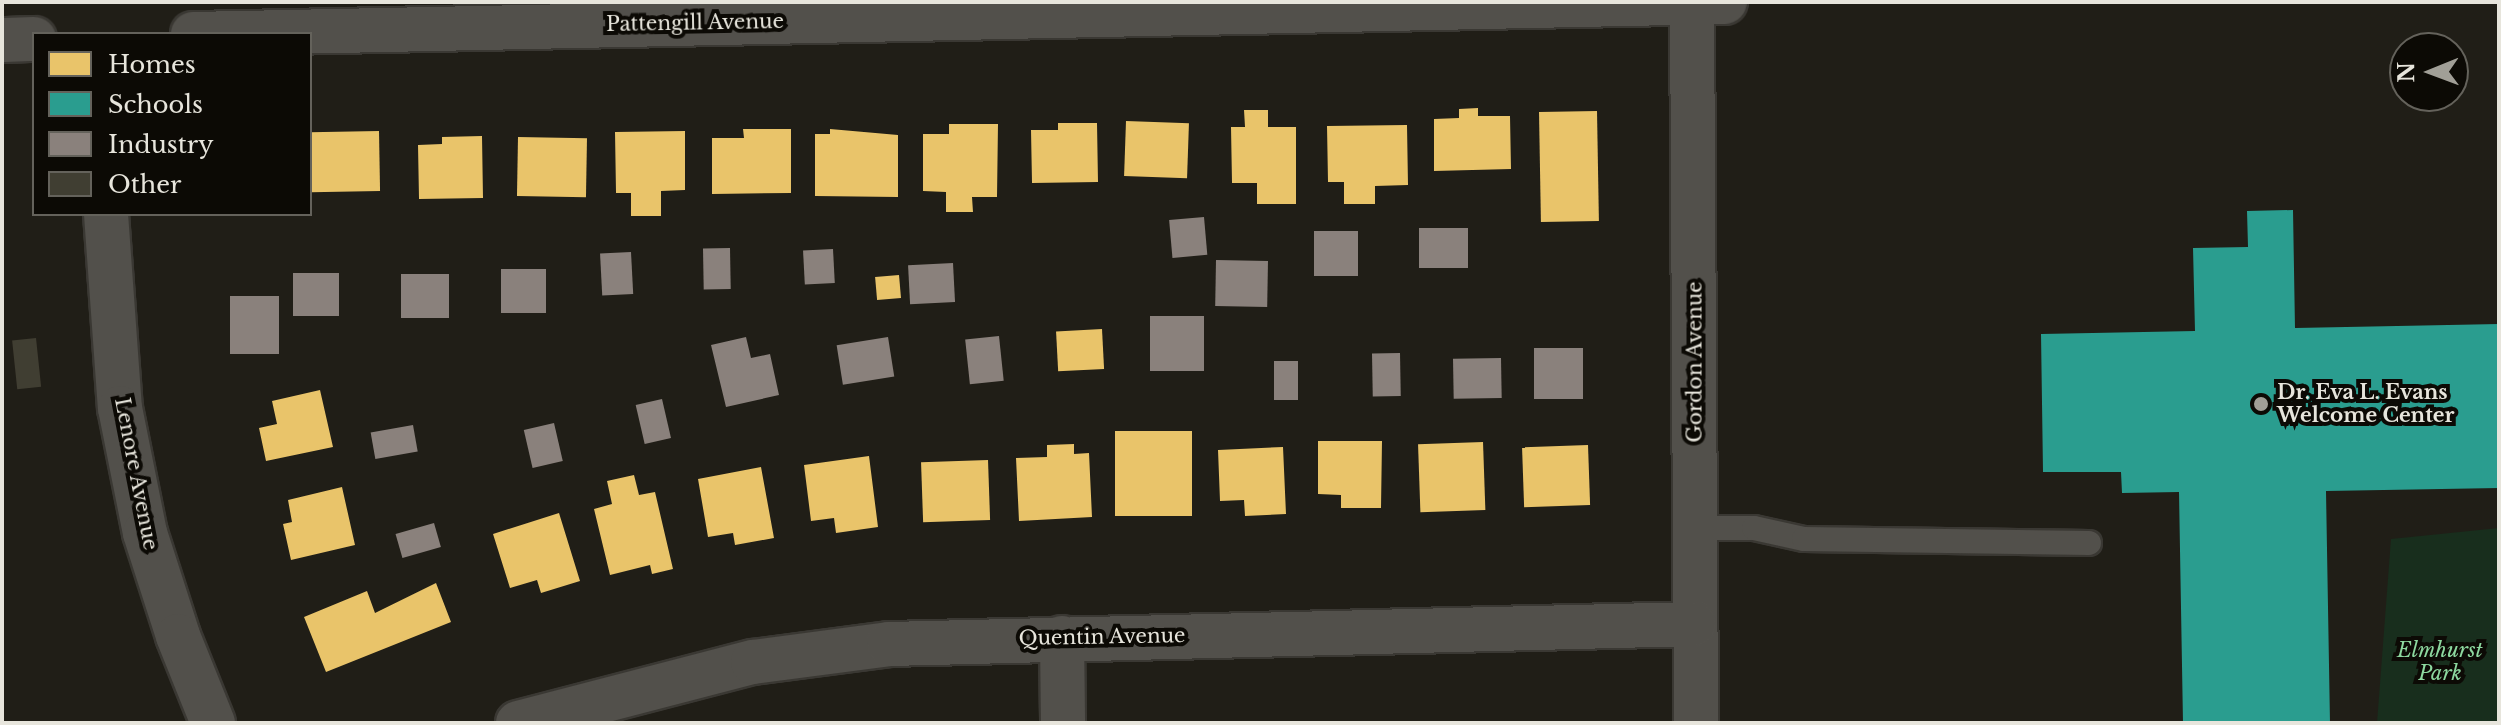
<!DOCTYPE html>
<style>
body{margin:0}
#map{position:relative;width:2501px;height:725px;overflow:hidden;background:#201e17;font-family:"Libre Baskerville",serif}
div>[style]{position:absolute}
.green>*{inset:0;background:#182e1d}
.homes>*{inset:0;background:#e9c46a;transform-origin:0 0}
.schools>*{inset:0;background:#2a9d8f}
.industry>*{inset:0;background:#8a817c;transform-origin:0 0}
.building>*{inset:0;background:#403e32;transform-origin:0 0}
.roads{filter:drop-shadow(2px 0 #3a3833) drop-shadow(-2px 0 #3a3833) drop-shadow(0 2px #3a3833) drop-shadow(0 -2px #3a3833)}
.service>*{height:24px;margin:-12px;padding:0 12px;transform-origin:12px;border-radius:12px;background:#52504b}
.minor>*{height:44px;margin:-22px;padding:0 22px;transform-origin:22px;border-radius:22px;background:#52504b}
.dots>*{width:22px;height:22px;translate:-50% -50%;box-sizing:border-box;border:4px solid #0c0a05;border-radius:50%}
span{translate:-50% -50%;white-space:nowrap;text-align:center;line-height:1.15;-webkit-text-stroke:8px #0c0a05;paint-order:stroke}
.street-label{font-size:20px;color:#e7e5dc}
.poi-label{font-size:20px;color:#e7e5dc;font-weight:700}
.left{translate:0 -50%;text-align:left}
.park-label{font-size:20px;color:#8dd89f;font-style:italic}
.frame{position:absolute;inset:0;border:4px solid #e7e5dc;pointer-events:none}
.legend{position:absolute;left:32px;top:32px;width:280px;height:184px;box-sizing:border-box;background:#0c0a05;border:2px solid #64625b;margin:0;padding:10px 14px;list-style:none;font-size:24px;color:#e7e5dc}
.legend li{display:flex;align-items:center;gap:16px;height:40px}
.legend b{width:40px;border:2px solid #64625b}
.north{position:absolute;left:2389px;top:32px;width:80px;height:80px;box-sizing:border-box;background:#0c0a05;border:2px solid #64625b;border-radius:50%;rotate:269deg;font-size:22px;font-weight:700;line-height:32px;text-align:center;color:#e7e5dc}
.north::after{content:'';display:block;margin:auto;width:28px;height:36px;background:#a19f97;clip-path:polygon(50% 0,100% 100%,50% 72%,0 100%)}
</style>
<div id="map">
<div class="green">
<div style="clip-path:polygon(2499px 528px,2499px 723px,2377px 723px,2391px 539px)"></div>
</div>
<div class="homes">
<div style="clip-path:polygon(1478px 108px,1478px 116px,1510px 116px,1511px 169px,1434px 171px,1434px 119px,1459px 118px,1459px 109px)"></div>
<div style="clip-path:polygon(1244px 110px,1268px 110px,1268px 127px,1296px 127px,1296px 204px,1257px 204px,1257px 183px,1232px 183px,1231px 127px,1245px 127px)"></div>
<div style="left:1597px;top:111px;width:110px;height:58px;rotate:89deg"></div>
<div style="left:1126px;top:121px;width:63px;height:55px;rotate:2deg"></div>
<div style="clip-path:polygon(1058px 123px,1097px 123px,1098px 182px,1032px 183px,1031px 130px,1058px 130px)"></div>
<div style="clip-path:polygon(949px 124px,998px 124px,997px 197px,972px 197px,973px 212px,946px 212px,946px 192px,923px 191px,923px 134px,949px 134px)"></div>
<div style="clip-path:polygon(1407px 125px,1408px 185px,1375px 186px,1375px 204px,1344px 204px,1344px 182px,1328px 182px,1327px 126px)"></div>
<div style="clip-path:polygon(743px 129px,791px 129px,791px 193px,712px 194px,712px 138px,744px 138px)"></div>
<div style="clip-path:polygon(830px 129px,898px 135px,898px 197px,815px 196px,815px 134px,830px 134px)"></div>
<div style="left:379px;top:131px;width:60px;height:69px;rotate:89deg"></div>
<div style="clip-path:polygon(685px 131px,685px 190px,661px 191px,661px 216px,631px 216px,631px 193px,616px 193px,615px 132px)"></div>
<div style="clip-path:polygon(482px 136px,483px 198px,419px 199px,418px 145px,442px 144px,442px 137px)"></div>
<div style="left:518px;top:137px;width:69px;height:59px;rotate:1deg"></div>
<div style="left:899px;top:275px;width:23px;height:24px;rotate:85deg"></div>
<div style="left:1102px;top:329px;width:40px;height:46px;rotate:87deg"></div>
<div style="clip-path:polygon(320px 390px,333px 447px,266px 461px,259px 428px,277px 424px,272px 401px)"></div>
<div style="left:1115px;top:431px;width:77px;height:85px"></div>
<div style="clip-path:polygon(1318px 441px,1382px 441px,1381px 508px,1341px 508px,1341px 495px,1318px 494px)"></div>
<div style="left:1483px;top:442px;width:68px;height:65px;rotate:88deg"></div>
<div style="clip-path:polygon(1074px 444px,1074px 454px,1089px 453px,1092px 517px,1019px 521px,1016px 458px,1047px 457px,1047px 445px)"></div>
<div style="left:1588px;top:445px;width:60px;height:66px;rotate:88deg"></div>
<div style="clip-path:polygon(1283px 447px,1286px 514px,1245px 516px,1244px 500px,1220px 501px,1218px 450px)"></div>
<div style="clip-path:polygon(869px 456px,878px 527px,836px 533px,834px 518px,811px 521px,804px 465px)"></div>
<div style="left:988px;top:460px;width:60px;height:67px;rotate:88deg"></div>
<div style="clip-path:polygon(761px 467px,774px 538px,735px 545px,733px 533px,708px 537px,698px 479px)"></div>
<div style="clip-path:polygon(634px 475px,639px 495px,655px 492px,673px 569px,652px 574px,650px 565px,610px 575px,594px 509px,612px 504px,607px 481px)"></div>
<div style="clip-path:polygon(342px 487px,355px 545px,291px 560px,283px 524px,292px 522px,288px 500px)"></div>
<div style="clip-path:polygon(559px 513px,580px 581px,541px 593px,537px 580px,510px 588px,493px 534px)"></div>
<div style="clip-path:polygon(436px 583px,451px 622px,326px 672px,304px 617px,367px 591px,375px 613px)"></div>
</div>
<div class="schools">
<div style="clip-path:polygon(2293px 210px,2295px 328px,2499px 324px,2499px 488px,2326px 491px,2330px 723px,2183px 723px,2179px 492px,2122px 493px,2121px 472px,2043px 472px,2041px 334px,2195px 331px,2193px 248px,2248px 247px,2247px 211px)"></div>
</div>
<div class="industry">
<div style="left:1204px;top:217px;width:38px;height:35px;rotate:85deg"></div>
<div style="left:1468px;top:228px;width:40px;height:49px;rotate:90deg"></div>
<div style="left:1314px;top:231px;width:44px;height:45px"></div>
<div style="left:730px;top:248px;width:41px;height:27px;rotate:89deg"></div>
<div style="left:833px;top:249px;width:34px;height:30px;rotate:87deg"></div>
<div style="left:631px;top:252px;width:42px;height:31px;rotate:87deg"></div>
<div style="left:1216px;top:260px;width:52px;height:46px;rotate:1deg"></div>
<div style="left:953px;top:263px;width:39px;height:45px;rotate:87deg"></div>
<div style="left:501px;top:269px;width:45px;height:44px"></div>
<div style="left:293px;top:273px;width:46px;height:43px"></div>
<div style="left:449px;top:274px;width:44px;height:48px;rotate:90deg"></div>
<div style="left:230px;top:296px;width:49px;height:58px"></div>
<div style="left:1150px;top:316px;width:54px;height:55px"></div>
<div style="left:999px;top:336px;width:45px;height:34px;rotate:84deg"></div>
<div style="clip-path:polygon(746px 337px,751px 358px,770px 354px,779px 395px,726px 407px,711px 345px)"></div>
<div style="left:888px;top:337px;width:40px;height:52px;rotate:81deg"></div>
<div style="left:1534px;top:348px;width:49px;height:51px"></div>
<div style="left:1400px;top:353px;width:43px;height:28px;rotate:89deg"></div>
<div style="left:1501px;top:358px;width:40px;height:48px;rotate:89deg"></div>
<div style="left:1274px;top:361px;width:24px;height:39px"></div>
<div style="left:662px;top:399px;width:40px;height:27px;rotate:77deg"></div>
<div style="left:554px;top:423px;width:39px;height:31px;rotate:77deg"></div>
<div style="left:413px;top:425px;width:27px;height:43px;rotate:80deg"></div>
<div style="left:434px;top:523px;width:25px;height:40px;rotate:74deg"></div>
</div>
<div class="building">
<div style="left:36px;top:338px;width:49px;height:24px;rotate:84deg"></div>
</div>
<div class="roads">
<div class="service">
<div style="left:1695px;top:528px;width:59px"></div>
<div style="left:1754px;top:528px;width:51px;rotate:12.4deg"></div>
<div style="left:1804px;top:539px;width:285px;rotate:0.8deg"></div>
</div>
<div class="minor">
<div style="left:1692px;top:2px;width:721px;rotate:89.68deg"></div>
<div style="left:193px;top:34px;width:1532px;rotate:-1.2deg"></div>
<div style="left:2px;top:40px;width:32px;rotate:-2deg"></div>
<div style="left:106px;top:214px;width:195px;rotate:85.9deg"></div>
<div style="left:120px;top:408px;width:127px;rotate:78.7deg"></div>
<div style="left:145px;top:533px;width:108px;rotate:72.2deg"></div>
<div style="left:178px;top:636px;width:94px;rotate:68.1deg"></div>
<div style="left:1062px;top:638px;width:85px;rotate:89.3deg"></div>
<div style="left:518px;top:723px;width:243px;rotate:-14.6deg"></div>
<div style="left:753px;top:662px;width:137px;rotate:-7.5deg"></div>
<div style="left:889px;top:644px;width:805px;rotate:-1.42deg"></div>
</div>
</div>
<div class="dots">
<div style="left:2261px;top:404px;background:#a19f97"></div>
</div>
<div class="street-label">
<span style="left:695px;top:23px;rotate:-1deg">Pattengill Avenue</span>
<span style="left:1695px;top:362px;rotate:-90deg">Gordon Avenue</span>
<span style="left:136px;top:474px;rotate:79deg">Lenore Avenue</span>
<span style="left:1102px;top:637px;rotate:-1deg">Quentin Avenue</span>
</div>
<div class="poi-label">
<span class="left" style="left:2277px;top:404px">Dr. Eva L. Evans<br>Welcome Center</span>
</div>
<div class="park-label">
<span style="left:2440px;top:662px">Elmhurst<br>Park</span>
</div>
<div class="frame"></div>
<ul class="legend">
<li><b style="height:22px;background:#e9c46a"></b>Homes</li>
<li><b style="height:22px;background:#2a9d8f"></b>Schools</li>
<li><b style="height:22px;background:#8a817c"></b>Industry</li>
<li><b style="height:22px;background:#403e32"></b>Other</li>
</ul>
<div class="north">N</div>
</div>
